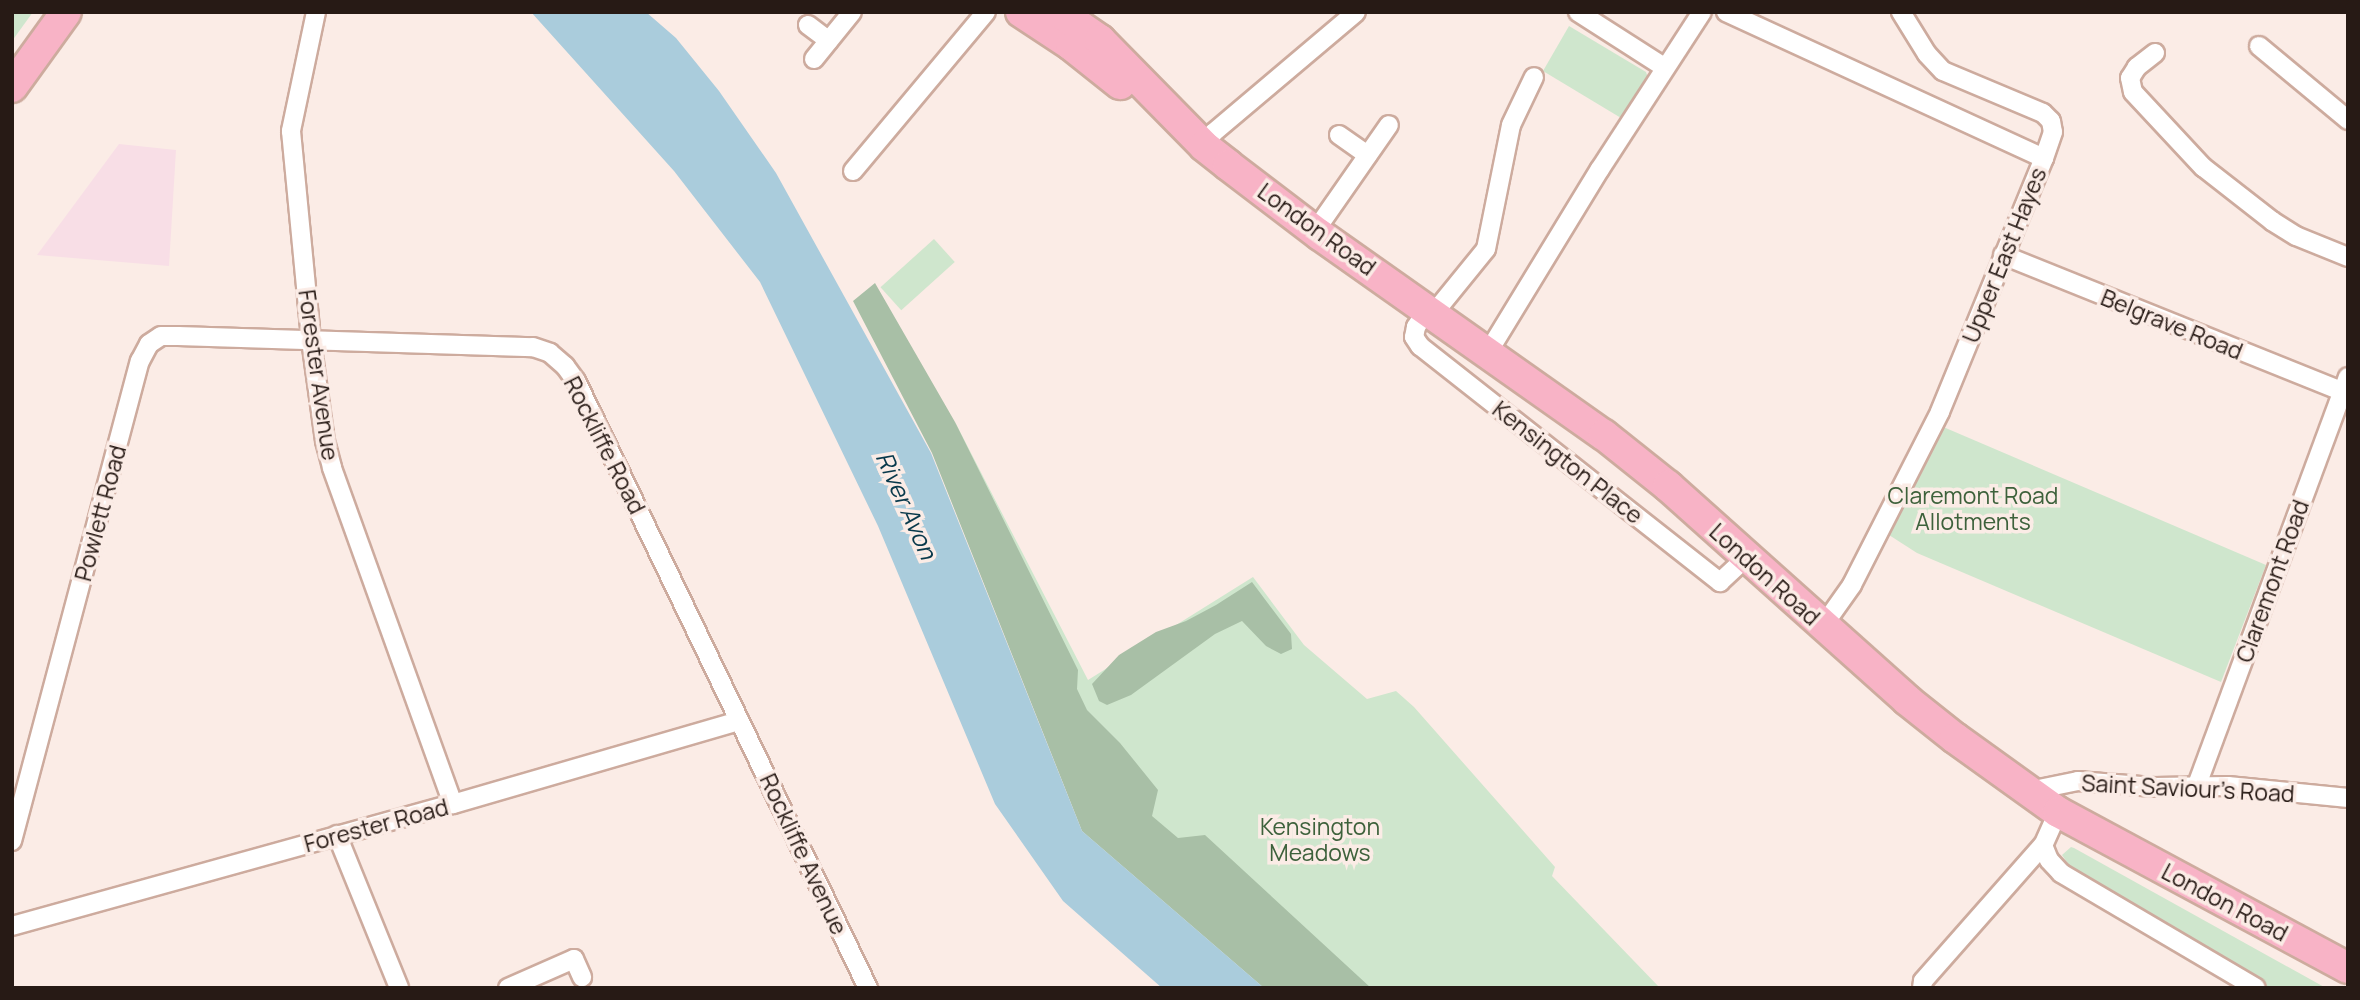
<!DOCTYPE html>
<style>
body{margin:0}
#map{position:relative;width:2360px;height:1000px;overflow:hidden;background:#fbece6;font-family:Manrope,sans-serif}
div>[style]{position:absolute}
.education>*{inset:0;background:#f8dee6}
.green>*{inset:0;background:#cfe6cd;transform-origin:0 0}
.forest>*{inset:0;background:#a8bfa6}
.water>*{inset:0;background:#aaccdc}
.roads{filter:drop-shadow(2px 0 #cdab9e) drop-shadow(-2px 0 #cdab9e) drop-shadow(0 2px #cdab9e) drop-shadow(0 -2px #cdab9e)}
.minor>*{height:18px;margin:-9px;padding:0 9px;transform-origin:9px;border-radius:9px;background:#fff}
.trunk>*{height:30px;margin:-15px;padding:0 15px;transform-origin:15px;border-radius:15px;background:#f8b3c6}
span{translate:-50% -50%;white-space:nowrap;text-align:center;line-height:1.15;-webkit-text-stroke:7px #fbece6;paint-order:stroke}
.street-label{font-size:23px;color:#271a15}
.park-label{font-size:23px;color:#3d613b}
.water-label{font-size:24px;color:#08394b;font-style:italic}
.frame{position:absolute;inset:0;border:14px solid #271a15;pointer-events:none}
</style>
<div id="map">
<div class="education">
<div style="clip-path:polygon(119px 144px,176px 150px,169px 266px,37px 255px)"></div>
</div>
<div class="green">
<div style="clip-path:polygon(12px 12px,33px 12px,12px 41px)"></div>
<div style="clip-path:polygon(1569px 26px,1646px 72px,1649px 81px,1626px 121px,1543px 71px)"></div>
<div style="left:934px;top:239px;width:31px;height:72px;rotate:48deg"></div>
<div style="clip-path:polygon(955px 422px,1088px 680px,1253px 577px,1304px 645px,1367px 699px,1396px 691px,1414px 707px,1555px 867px,1552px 876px,1660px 988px,1264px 988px,1082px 831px)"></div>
<div style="clip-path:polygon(1941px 426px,2266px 565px,2221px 682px,1917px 553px,1889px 535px)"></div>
<div style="clip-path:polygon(2071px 847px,2074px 848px,2326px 988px,2268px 988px,2071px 868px,2062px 855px)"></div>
</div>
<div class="forest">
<div style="clip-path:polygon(875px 283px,955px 422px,1078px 670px,1077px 689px,1087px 710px,1120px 743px,1158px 790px,1152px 816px,1178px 838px,1205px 835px,1371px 988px,1264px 988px,1082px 831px,932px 453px,853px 301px)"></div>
<div style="clip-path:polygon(1252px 582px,1291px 634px,1292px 649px,1281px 654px,1266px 646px,1242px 621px,1215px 634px,1131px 695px,1107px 705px,1099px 701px,1092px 684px,1119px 655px,1156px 632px,1186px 621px,1216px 605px)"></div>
</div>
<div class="water">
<div style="clip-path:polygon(531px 12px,646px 12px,676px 38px,719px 91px,776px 173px,931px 453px,1082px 831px,1264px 988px,1162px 988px,1063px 901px,995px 804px,878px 526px,760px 282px,674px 171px)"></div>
</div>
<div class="roads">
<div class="minor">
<div style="left:316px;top:12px;width:122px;rotate:101.9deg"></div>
<div style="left:291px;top:131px;width:210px;rotate:84.5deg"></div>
<div style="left:311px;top:340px;width:102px;rotate:82.1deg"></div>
<div style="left:325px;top:441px;width:28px;rotate:75deg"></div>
<div style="left:332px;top:468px;width:357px;rotate:70.2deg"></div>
<div style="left:1578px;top:12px;width:102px;rotate:32.6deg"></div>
<div style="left:1726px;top:12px;width:350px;rotate:24.7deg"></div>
<div style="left:2044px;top:158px;width:274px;rotate:112.3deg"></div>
<div style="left:1940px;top:412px;width:194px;rotate:117deg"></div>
<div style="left:1852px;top:585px;width:50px;rotate:125.3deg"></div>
<div style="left:1901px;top:12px;width:49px;rotate:58.2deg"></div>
<div style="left:1927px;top:54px;width:23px;rotate:47deg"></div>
<div style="left:1943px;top:71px;width:108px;rotate:22.8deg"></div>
<div style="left:2043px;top:113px;width:11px;rotate:45deg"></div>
<div style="left:2051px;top:121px;width:11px;rotate:80deg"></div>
<div style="left:2053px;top:132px;width:28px;rotate:109deg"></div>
<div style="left:808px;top:25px;width:26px;rotate:37deg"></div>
<div style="left:2259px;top:46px;width:116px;rotate:39.7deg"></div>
<div style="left:2155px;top:53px;width:23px;rotate:142deg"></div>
<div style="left:2137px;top:67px;width:13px;rotate:122deg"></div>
<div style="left:2130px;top:78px;width:14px;rotate:78deg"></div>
<div style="left:2133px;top:92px;width:103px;rotate:47deg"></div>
<div style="left:2203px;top:167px;width:88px;rotate:38deg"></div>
<div style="left:2272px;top:221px;width:28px;rotate:32deg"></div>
<div style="left:2296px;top:236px;width:56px;rotate:22deg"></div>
<div style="left:814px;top:59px;width:60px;rotate:-51deg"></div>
<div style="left:1339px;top:135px;width:35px;rotate:35deg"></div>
<div style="left:1204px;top:146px;width:16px;rotate:-55deg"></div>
<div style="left:1213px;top:133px;width:187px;rotate:-40.2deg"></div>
<div style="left:853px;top:171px;width:207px;rotate:-50.1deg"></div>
<div style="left:1315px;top:231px;width:129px;rotate:-55.1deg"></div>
<div style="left:2003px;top:255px;width:372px;rotate:21.9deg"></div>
<div style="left:1428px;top:309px;width:22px;rotate:124deg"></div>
<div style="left:1416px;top:327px;width:10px;rotate:101deg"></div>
<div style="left:1414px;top:337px;width:11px;rotate:56deg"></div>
<div style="left:1420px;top:346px;width:382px;rotate:38.2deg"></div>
<div style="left:1720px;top:582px;width:37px;rotate:-43deg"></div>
<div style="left:1434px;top:313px;width:82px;rotate:-50.9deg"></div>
<div style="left:1486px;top:249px;width:126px;rotate:-78.6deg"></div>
<div style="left:1511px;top:125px;width:53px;rotate:-64.4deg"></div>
<div style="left:1487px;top:354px;width:217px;rotate:-58.6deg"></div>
<div style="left:1600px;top:169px;width:187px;rotate:-57deg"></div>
<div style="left:2197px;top:785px;width:435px;rotate:-69.7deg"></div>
<div style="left:2029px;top:791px;width:50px;rotate:-11.5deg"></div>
<div style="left:2078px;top:781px;width:76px;rotate:4.5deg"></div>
<div style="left:2154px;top:787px;width:74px;rotate:-0.8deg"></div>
<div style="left:2228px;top:786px;width:121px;rotate:5.7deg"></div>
<div style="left:2058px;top:812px;width:36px;rotate:114deg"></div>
<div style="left:2043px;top:845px;width:16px;rotate:68deg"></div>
<div style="left:2049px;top:860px;width:18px;rotate:47deg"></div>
<div style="left:2061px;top:873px;width:226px;rotate:30.5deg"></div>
<div style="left:337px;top:835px;width:165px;rotate:67.9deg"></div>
<div style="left:12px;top:841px;width:497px;rotate:-75.1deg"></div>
<div style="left:140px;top:361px;width:19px;rotate:-62deg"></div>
<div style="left:149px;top:344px;width:14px;rotate:-34deg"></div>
<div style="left:161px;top:336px;width:17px"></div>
<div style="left:178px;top:336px;width:355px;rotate:1.8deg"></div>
<div style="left:533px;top:347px;width:18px;rotate:19deg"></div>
<div style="left:550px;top:353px;width:20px;rotate:41deg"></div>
<div style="left:565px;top:366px;width:19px;rotate:54deg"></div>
<div style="left:576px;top:381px;width:674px;rotate:64.31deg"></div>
<div style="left:12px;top:926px;width:458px;rotate:-15.5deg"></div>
<div style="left:453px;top:804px;width:298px;rotate:-16.2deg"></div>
<div style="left:508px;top:988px;width:72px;rotate:-23.7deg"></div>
<div style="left:574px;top:959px;width:20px;rotate:66deg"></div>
<div style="left:1922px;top:988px;width:7px;rotate:-82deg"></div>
<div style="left:1923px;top:981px;width:181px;rotate:-48.6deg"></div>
</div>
<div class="trunk">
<div style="left:1021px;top:12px;width:60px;rotate:33.4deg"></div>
<div style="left:1071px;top:45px;width:63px;rotate:38.5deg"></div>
<div style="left:1059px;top:12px;width:50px;rotate:34.3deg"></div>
<div style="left:1100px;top:40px;width:148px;rotate:45.5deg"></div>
<div style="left:1204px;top:146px;width:31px;rotate:38deg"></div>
<div style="left:1228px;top:165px;width:116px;rotate:37.3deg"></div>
<div style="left:1320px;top:235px;width:347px;rotate:35.2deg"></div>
<div style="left:1604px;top:435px;width:82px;rotate:38.6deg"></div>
<div style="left:1668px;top:486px;width:321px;rotate:41.8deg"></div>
<div style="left:1907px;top:700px;width:61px;rotate:38.4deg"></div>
<div style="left:1955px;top:738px;width:127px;rotate:35.7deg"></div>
<div style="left:2058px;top:812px;width:329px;rotate:28.3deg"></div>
<div style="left:12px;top:87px;width:92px;rotate:-54.2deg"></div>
</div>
</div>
<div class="street-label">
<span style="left:1317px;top:229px;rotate:36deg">London Road</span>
<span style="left:2004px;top:255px;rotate:-68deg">Upper East Hayes</span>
<span style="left:2172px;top:324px;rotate:22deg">Belgrave Road</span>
<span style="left:319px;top:375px;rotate:82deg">Forester Avenue</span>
<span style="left:605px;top:445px;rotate:63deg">Rockliffe Road</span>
<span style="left:1568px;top:462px;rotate:38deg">Kensington Place</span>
<span style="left:100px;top:513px;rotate:-75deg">Powlett Road</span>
<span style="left:1765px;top:574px;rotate:42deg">London Road</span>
<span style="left:2272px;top:581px;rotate:-70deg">Claremont Road</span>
<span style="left:2188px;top:788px;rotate:3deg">Saint Saviour's Road</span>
<span style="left:376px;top:825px;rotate:-15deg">Forester Road</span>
<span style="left:804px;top:854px;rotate:65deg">Rockliffe Avenue</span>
<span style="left:2225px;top:902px;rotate:28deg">London Road</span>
</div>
<div class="park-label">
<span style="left:1973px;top:508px">Claremont Road<br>Allotments</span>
<span style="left:1320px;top:839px">Kensington<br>Meadows</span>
</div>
<div class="water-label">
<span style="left:907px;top:505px;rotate:66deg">River Avon</span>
</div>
<div class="frame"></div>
</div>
